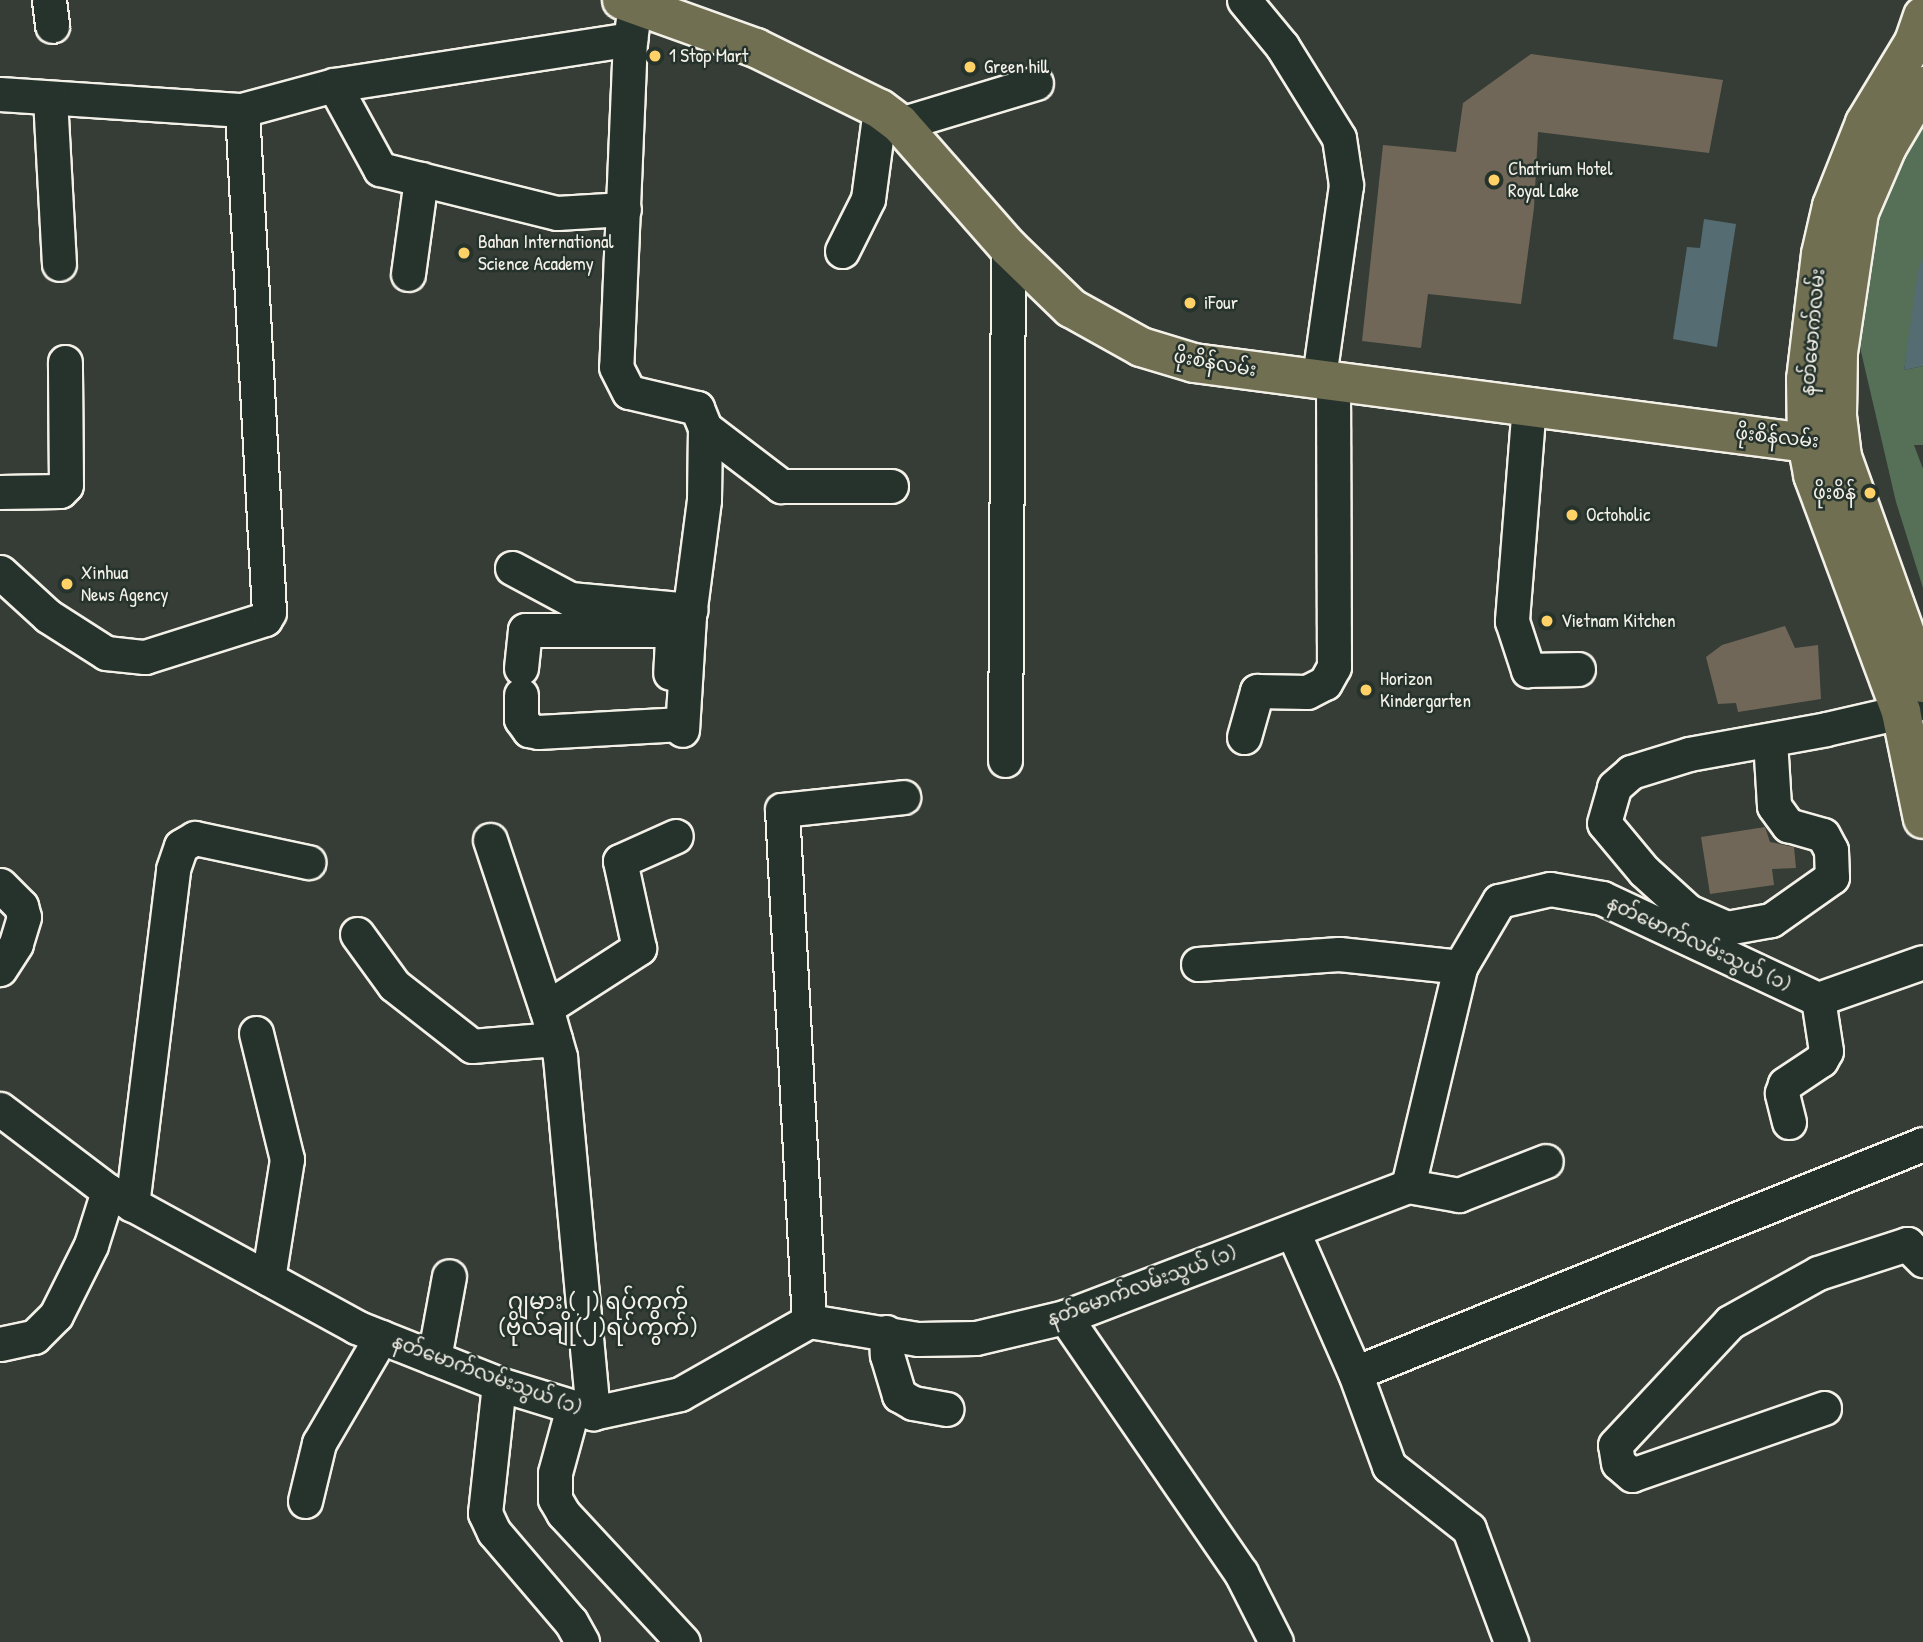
<!DOCTYPE html>
<meta charset="utf-8">
<style>
body{margin:0}
#map{position:relative;width:1923px;height:1642px;overflow:hidden;background:#353d36;font-family:"Patrick Hand","Noto Sans Myanmar",sans-serif}
div>[style]{position:absolute}
.green>*{inset:0;background:#557057}
.water>*{inset:0;background:#556c73}
.building>*{inset:0;background:#706758}
.roads{filter:drop-shadow(2px 0 #f4f1e8) drop-shadow(-2px 0 #f4f1e8) drop-shadow(0 2px #f4f1e8) drop-shadow(0 -2px #f4f1e8)}
.minor>*{height:33px;margin:-16.5px;padding:0 16.5px;transform-origin:16.5px;border-radius:16.5px;background:#26332d}
.major>*{height:38px;margin:-19px;padding:0 19px;transform-origin:19px;border-radius:19px;background:#716f52}
.dots>*{width:19px;height:19px;translate:-50% -50%;box-sizing:border-box;border:4px solid #26332d;border-radius:50%}
span{translate:-50% -50%;white-space:nowrap;text-align:center;line-height:1.15;-webkit-text-stroke:5px #26332d;paint-order:stroke}
.poi-label{font-size:19px;color:#f4f1e8}
.left{translate:0 -50%;text-align:left}
.right{translate:-100% -50%;text-align:right}
.street-label{font-size:19px;color:#f4f1e8}
.quarter-label{font-size:23px;color:#f4f1e8}
</style>
<div id="map">
<div class="green">
<div style="clip-path:polygon(1923px 127px,1923px 257px,1904px 370px,1923px 366px,1923px 445px,1914px 445px,1923px 469px,1923px 588px,1896px 502px,1859px 343px,1883px 187px)"></div>
</div>
<div class="water">
<div style="clip-path:polygon(1704px 219px,1736px 224px,1717px 347px,1673px 339px,1687px 247px,1700px 248px)"></div>
<div style="clip-path:polygon(1923px 257px,1923px 366px,1904px 370px,1918px 271px)"></div>
</div>
<div class="building">
<div style="clip-path:polygon(1531px 54px,1723px 80px,1709px 153px,1538px 132px,1534px 208px,1521px 304px,1428px 294px,1421px 348px,1362px 341px,1383px 145px,1456px 152px,1463px 103px)"></div>
<div style="clip-path:polygon(1785px 626px,1795px 648px,1818px 645px,1821px 699px,1738px 712px,1736px 703px,1718px 704px,1706px 657px,1722px 645px)"></div>
<div style="clip-path:polygon(1765px 827px,1770px 842px,1794px 847px,1796px 868px,1772px 869px,1774px 885px,1710px 894px,1701px 837px)"></div>
</div>
<div class="roads">
<div class="minor">
<div style="left:49px;top:0;width:26px;rotate:83deg"></div>
<div style="left:1244px;top:0;width:60px;rotate:50.4deg"></div>
<div style="left:1282px;top:46px;width:108px;rotate:58.2deg"></div>
<div style="left:1339px;top:138px;width:48px;rotate:81.5deg"></div>
<div style="left:1346px;top:185px;width:195px;rotate:98deg"></div>
<div style="left:635px;top:5px;width:34px;rotate:98deg"></div>
<div style="left:630px;top:39px;width:328px;rotate:92.4deg"></div>
<div style="left:616px;top:367px;width:28px;rotate:63deg"></div>
<div style="left:629px;top:392px;width:70px;rotate:13.2deg"></div>
<div style="left:697px;top:408px;width:22px;rotate:68deg"></div>
<div style="left:705px;top:428px;width:72px;rotate:90.8deg"></div>
<div style="left:704px;top:500px;width:117px;rotate:97.4deg"></div>
<div style="left:689px;top:616px;width:114px;rotate:93.5deg"></div>
<div style="left:334px;top:85px;width:96px;rotate:61.3deg"></div>
<div style="left:380px;top:169px;width:182px;rotate:14deg"></div>
<div style="left:557px;top:213px;width:67px;rotate:-3.4deg"></div>
<div style="left:0;top:94px;width:243px;rotate:3.8deg"></div>
<div style="left:242px;top:110px;width:95px;rotate:-15.2deg"></div>
<div style="left:334px;top:85px;width:300px;rotate:-8.8deg"></div>
<div style="left:50px;top:98px;width:166px;rotate:86.9deg"></div>
<div style="left:900px;top:124px;width:142px;rotate:-16.8deg"></div>
<div style="left:842px;top:251px;width:58px;rotate:-63.4deg"></div>
<div style="left:868px;top:199px;width:91px;rotate:-82.4deg"></div>
<div style="left:408px;top:274px;width:96px;rotate:-82.2deg"></div>
<div style="left:1529px;top:404px;width:218px;rotate:94.5deg"></div>
<div style="left:1512px;top:621px;width:52px;rotate:71.9deg"></div>
<div style="left:1528px;top:670px;width:50px;rotate:-1.1deg"></div>
<div style="left:705px;top:428px;width:96px;rotate:37.3deg"></div>
<div style="left:781px;top:486px;width:110px"></div>
<div style="left:0;top:492px;width:60px;rotate:-1deg"></div>
<div style="left:60px;top:491px;width:8px;rotate:-45deg"></div>
<div style="left:66px;top:485px;width:123px;rotate:-90.5deg"></div>
<div style="left:512px;top:568px;width:66px;rotate:28.1deg"></div>
<div style="left:570px;top:599px;width:121px;rotate:5.2deg"></div>
<div style="left:0;top:572px;width:65px;rotate:42.5deg"></div>
<div style="left:48px;top:616px;width:69px;rotate:32.5deg"></div>
<div style="left:106px;top:653px;width:39px;rotate:6deg"></div>
<div style="left:145px;top:657px;width:126px;rotate:-17.6deg"></div>
<div style="left:265px;top:619px;width:8px;rotate:-60deg"></div>
<div style="left:269px;top:612px;width:503px;rotate:-93.08deg"></div>
<div style="left:521px;top:668px;width:38px;rotate:-84deg"></div>
<div style="left:525px;top:630px;width:139px"></div>
<div style="left:664px;top:630px;width:12px;rotate:48deg"></div>
<div style="left:672px;top:639px;width:34px;rotate:93deg"></div>
<div style="left:521px;top:695px;width:24px;rotate:90deg"></div>
<div style="left:521px;top:719px;width:14px;rotate:54deg"></div>
<div style="left:529px;top:730px;width:9px;rotate:13deg"></div>
<div style="left:538px;top:732px;width:144px;rotate:-3.2deg"></div>
<div style="left:1244px;top:737px;width:48px;rotate:-74.2deg"></div>
<div style="left:1257px;top:691px;width:50px;rotate:1.1deg"></div>
<div style="left:1307px;top:692px;width:20px;rotate:-27deg"></div>
<div style="left:1325px;top:683px;width:18px;rotate:-61deg"></div>
<div style="left:1334px;top:667px;width:287px;rotate:-90.2deg"></div>
<div style="left:1770px;top:740px;width:66px;rotate:86.5deg"></div>
<div style="left:1774px;top:806px;width:24px;rotate:54deg"></div>
<div style="left:1788px;top:825px;width:36px;rotate:16deg"></div>
<div style="left:1823px;top:835px;width:17px;rotate:62deg"></div>
<div style="left:1831px;top:850px;width:27px;rotate:88deg"></div>
<div style="left:1832px;top:877px;width:75px;rotate:144.8deg"></div>
<div style="left:1771px;top:920px;width:45px;rotate:169.7deg"></div>
<div style="left:1727px;top:928px;width:43px;rotate:-156.4deg"></div>
<div style="left:1688px;top:911px;width:59px;rotate:-137.7deg"></div>
<div style="left:1644px;top:871px;width:62px;rotate:-129.8deg"></div>
<div style="left:1604px;top:823px;width:37px;rotate:-74deg"></div>
<div style="left:1614px;top:787px;width:23px;rotate:-41deg"></div>
<div style="left:1631px;top:772px;width:61px;rotate:-17.2deg"></div>
<div style="left:1689px;top:754px;width:139px;rotate:-10.3deg"></div>
<div style="left:1826px;top:729px;width:77px;rotate:-12.8deg"></div>
<div style="left:1901px;top:712px;width:25px;rotate:-27deg"></div>
<div style="left:1005px;top:760px;width:513px;rotate:-89.66deg"></div>
<div style="left:490px;top:840px;width:177px;rotate:71.6deg"></div>
<div style="left:0;top:885px;width:30px;rotate:45deg"></div>
<div style="left:21px;top:906px;width:11px;rotate:75deg"></div>
<div style="left:24px;top:917px;width:28px;rotate:107deg"></div>
<div style="left:16px;top:944px;width:30px;rotate:123deg"></div>
<div style="left:357px;top:934px;width:63px;rotate:54deg"></div>
<div style="left:394px;top:985px;width:99px;rotate:38deg"></div>
<div style="left:472px;top:1046px;width:83px;rotate:-4.8deg"></div>
<div style="left:555px;top:1039px;width:19px;rotate:74deg"></div>
<div style="left:560px;top:1057px;width:358px;rotate:84.7deg"></div>
<div style="left:1198px;top:964px;width:141px;rotate:-4.1deg"></div>
<div style="left:1339px;top:954px;width:122px;rotate:6.1deg"></div>
<div style="left:256px;top:1033px;width:130px;rotate:76.2deg"></div>
<div style="left:287px;top:1159px;width:121px;rotate:99deg"></div>
<div style="left:555px;top:1039px;width:32px;rotate:-106deg"></div>
<div style="left:546px;top:1008px;width:111px;rotate:-32.8deg"></div>
<div style="left:639px;top:948px;width:89px;rotate:-102.3deg"></div>
<div style="left:620px;top:861px;width:61px;rotate:-24.1deg"></div>
<div style="left:0;top:1109px;width:136px;rotate:37.2deg"></div>
<div style="left:108px;top:1191px;width:283px;rotate:28.7deg"></div>
<div style="left:356px;top:1327px;width:154px;rotate:21.7deg"></div>
<div style="left:499px;top:1384px;width:98px;rotate:17.1deg"></div>
<div style="left:593px;top:1413px;width:89px;rotate:-12.3deg"></div>
<div style="left:680px;top:1394px;width:148px;rotate:-29.5deg"></div>
<div style="left:809px;top:1321px;width:110px;rotate:9.4deg"></div>
<div style="left:918px;top:1339px;width:58px;rotate:-1deg"></div>
<div style="left:976px;top:1338px;width:91px;rotate:-13.3deg"></div>
<div style="left:1065px;top:1317px;width:367px;rotate:-20.9deg"></div>
<div style="left:1408px;top:1186px;width:225px;rotate:-76.6deg"></div>
<div style="left:1460px;top:967px;width:77px;rotate:-59.4deg"></div>
<div style="left:1499px;top:901px;width:52px;rotate:-13.2deg"></div>
<div style="left:1550px;top:889px;width:53px;rotate:9.8deg"></div>
<div style="left:1602px;top:898px;width:238px;rotate:25.1deg"></div>
<div style="left:1818px;top:999px;width:111px;rotate:-19.4deg"></div>
<div style="left:1789px;top:1122px;width:30px;rotate:-104deg"></div>
<div style="left:1782px;top:1093px;width:9px;rotate:-72deg"></div>
<div style="left:1785px;top:1084px;width:43px;rotate:-33.7deg"></div>
<div style="left:1821px;top:1060px;width:10px;rotate:-61deg"></div>
<div style="left:1826px;top:1051px;width:53px;rotate:-98.7deg"></div>
<div style="left:1408px;top:1186px;width:52px;rotate:10deg"></div>
<div style="left:1459px;top:1195px;width:93px;rotate:-21.3deg"></div>
<div style="left:132px;top:1205px;width:338px;rotate:-83deg"></div>
<div style="left:173px;top:869px;width:24px;rotate:-71deg"></div>
<div style="left:181px;top:846px;width:16px;rotate:-30deg"></div>
<div style="left:195px;top:838px;width:116px;rotate:12deg"></div>
<div style="left:1293px;top:1232px;width:154px;rotate:66.3deg"></div>
<div style="left:1355px;top:1373px;width:99px;rotate:69.9deg"></div>
<div style="left:1389px;top:1466px;width:102px;rotate:38.2deg"></div>
<div style="left:1469px;top:1529px;width:121px;rotate:69.6deg"></div>
<div style="left:1065px;top:1317px;width:311px;rotate:55.5deg"></div>
<div style="left:1241px;top:1573px;width:77px;rotate:63.1deg"></div>
<div style="left:809px;top:1321px;width:512px;rotate:-93.02deg"></div>
<div style="left:782px;top:810px;width:122px;rotate:-6.1deg"></div>
<div style="left:886px;top:1332px;width:23px;rotate:88deg"></div>
<div style="left:887px;top:1355px;width:42px;rotate:73.3deg"></div>
<div style="left:899px;top:1395px;width:16px;rotate:30deg"></div>
<div style="left:913px;top:1403px;width:34px;rotate:10deg"></div>
<div style="left:0;top:1344px;width:35px;rotate:-12deg"></div>
<div style="left:34px;top:1337px;width:31px;rotate:-45deg"></div>
<div style="left:56px;top:1315px;width:78px;rotate:-63.4deg"></div>
<div style="left:91px;top:1245px;width:57px;rotate:-72.5deg"></div>
<div style="left:434px;top:1358px;width:83px;rotate:-79.6deg"></div>
<div style="left:1355px;top:1373px;width:612px;rotate:-21.96deg"></div>
<div style="left:499px;top:1384px;width:130px;rotate:96.2deg"></div>
<div style="left:485px;top:1513px;width:21px;rotate:65deg"></div>
<div style="left:494px;top:1532px;width:118px;rotate:49.5deg"></div>
<div style="left:571px;top:1622px;width:23px;rotate:61deg"></div>
<div style="left:573px;top:1407px;width:68px;rotate:105.3deg"></div>
<div style="left:555px;top:1473px;width:26px;rotate:90deg"></div>
<div style="left:555px;top:1499px;width:16px;rotate:60deg"></div>
<div style="left:563px;top:1513px;width:176px;rotate:47.1deg"></div>
<div style="left:1824px;top:1408px;width:203px;rotate:160.8deg"></div>
<div style="left:1632px;top:1475px;width:18px;rotate:-139deg"></div>
<div style="left:1618px;top:1463px;width:18px;rotate:-99deg"></div>
<div style="left:1615px;top:1445px;width:168px;rotate:-46.9deg"></div>
<div style="left:1730px;top:1322px;width:101px;rotate:-29.1deg"></div>
<div style="left:1818px;top:1273px;width:94px;rotate:-18deg"></div>
<div style="left:1907px;top:1244px;width:23px;rotate:45deg"></div>
<div style="left:305px;top:1501px;width:60px;rotate:-76.4deg"></div>
<div style="left:319px;top:1443px;width:123px;rotate:-59.7deg"></div>
</div>
<div class="major">
<div style="left:622px;top:0;width:142px;rotate:19.7deg"></div>
<div style="left:756px;top:48px;width:138px;rotate:26.2deg"></div>
<div style="left:880px;top:109px;width:25px;rotate:37deg"></div>
<div style="left:900px;top:124px;width:164px;rotate:48.7deg"></div>
<div style="left:1008px;top:247px;width:88px;rotate:44.1deg"></div>
<div style="left:1071px;top:308px;width:80px;rotate:29.1deg"></div>
<div style="left:1141px;top:347px;width:55px;rotate:16.8deg"></div>
<div style="left:1194px;top:363px;width:618px;rotate:7.44deg"></div>
<div style="left:1807px;top:443px;width:32px;rotate:-2deg"></div>
<div style="left:1923px;top:16px;width:28px;rotate:109deg"></div>
<div style="left:1914px;top:42px;width:95px;rotate:121.2deg"></div>
<div style="left:1865px;top:123px;width:89px;rotate:111.7deg"></div>
<div style="left:1832px;top:206px;width:49px;rotate:102.9deg"></div>
<div style="left:1821px;top:254px;width:126px;rotate:96.8deg"></div>
<div style="left:1806px;top:379px;width:64px;rotate:89.1deg"></div>
<div style="left:1807px;top:443px;width:33px;rotate:79deg"></div>
<div style="left:1813px;top:475px;width:253px;rotate:69.6deg"></div>
<div style="left:1901px;top:712px;width:109px;rotate:78.4deg"></div>
<div style="left:1923px;top:86px;width:71px;rotate:120.5deg"></div>
<div style="left:1887px;top:147px;width:71px;rotate:113.3deg"></div>
<div style="left:1859px;top:212px;width:142px;rotate:98.5deg"></div>
<div style="left:1838px;top:352px;width:64px;rotate:90.9deg"></div>
<div style="left:1837px;top:416px;width:41px;rotate:83deg"></div>
<div style="left:1842px;top:457px;width:240px;rotate:70.3deg"></div>
</div>
</div>
<div class="dots">
<div style="left:655px;top:56px;background:#ffd166"></div>
<div style="left:970px;top:67px;background:#ffd166"></div>
<div style="left:1494px;top:180px;background:#ffd166"></div>
<div style="left:464px;top:253px;background:#ffd166"></div>
<div style="left:1190px;top:303px;background:#ffd166"></div>
<div style="left:1870px;top:493px;background:#ffd166"></div>
<div style="left:1572px;top:515px;background:#ffd166"></div>
<div style="left:67px;top:584px;background:#ffd166"></div>
<div style="left:1547px;top:621px;background:#ffd166"></div>
<div style="left:1366px;top:690px;background:#ffd166"></div>
</div>
<div class="poi-label">
<span class="left" style="left:669px;top:56px">1 Stop Mart</span>
<span class="left" style="left:984px;top:67px">Green hill</span>
<span class="left" style="left:1508px;top:180px">Chatrium Hotel<br>Royal Lake</span>
<span class="left" style="left:478px;top:253px">Bahan International<br>Science Academy</span>
<span class="left" style="left:1204px;top:303px">iFour</span>
<span class="right" style="left:1856px;top:493px">ဖိုးစိန်</span>
<span class="left" style="left:1586px;top:515px">Octoholic</span>
<span class="left" style="left:81px;top:584px">Xinhua<br>News Agency</span>
<span class="left" style="left:1561px;top:621px">Vietnam Kitchen</span>
<span class="left" style="left:1380px;top:690px">Horizon<br>Kindergarten</span>
</div>
<div class="street-label">
<span style="left:1813px;top:332px;rotate:-85deg">နတ်မောက်လမ်း</span>
<span style="left:1215px;top:363px;rotate:10deg">ဖိုးစိန်လမ်း</span>
<span style="left:1777px;top:437px;rotate:6deg">ဖိုးစိန်လမ်း</span>
<span style="left:1699px;top:944px;rotate:25deg">နတ်မောက်လမ်းသွယ် (၁)</span>
<span style="left:1142px;top:1286px;rotate:-20deg">နတ်မောက်လမ်းသွယ် (၁)</span>
<span style="left:487px;top:1375px;rotate:20deg">နတ်မောက်လမ်းသွယ် (၁)</span>
</div>
<div class="quarter-label">
<span style="left:598px;top:1314px">ဂျမား (၂) ရပ်ကွက်<br>(ဗိုလ်ချို(၂)ရပ်ကွက်)</span>
</div>
</div>
